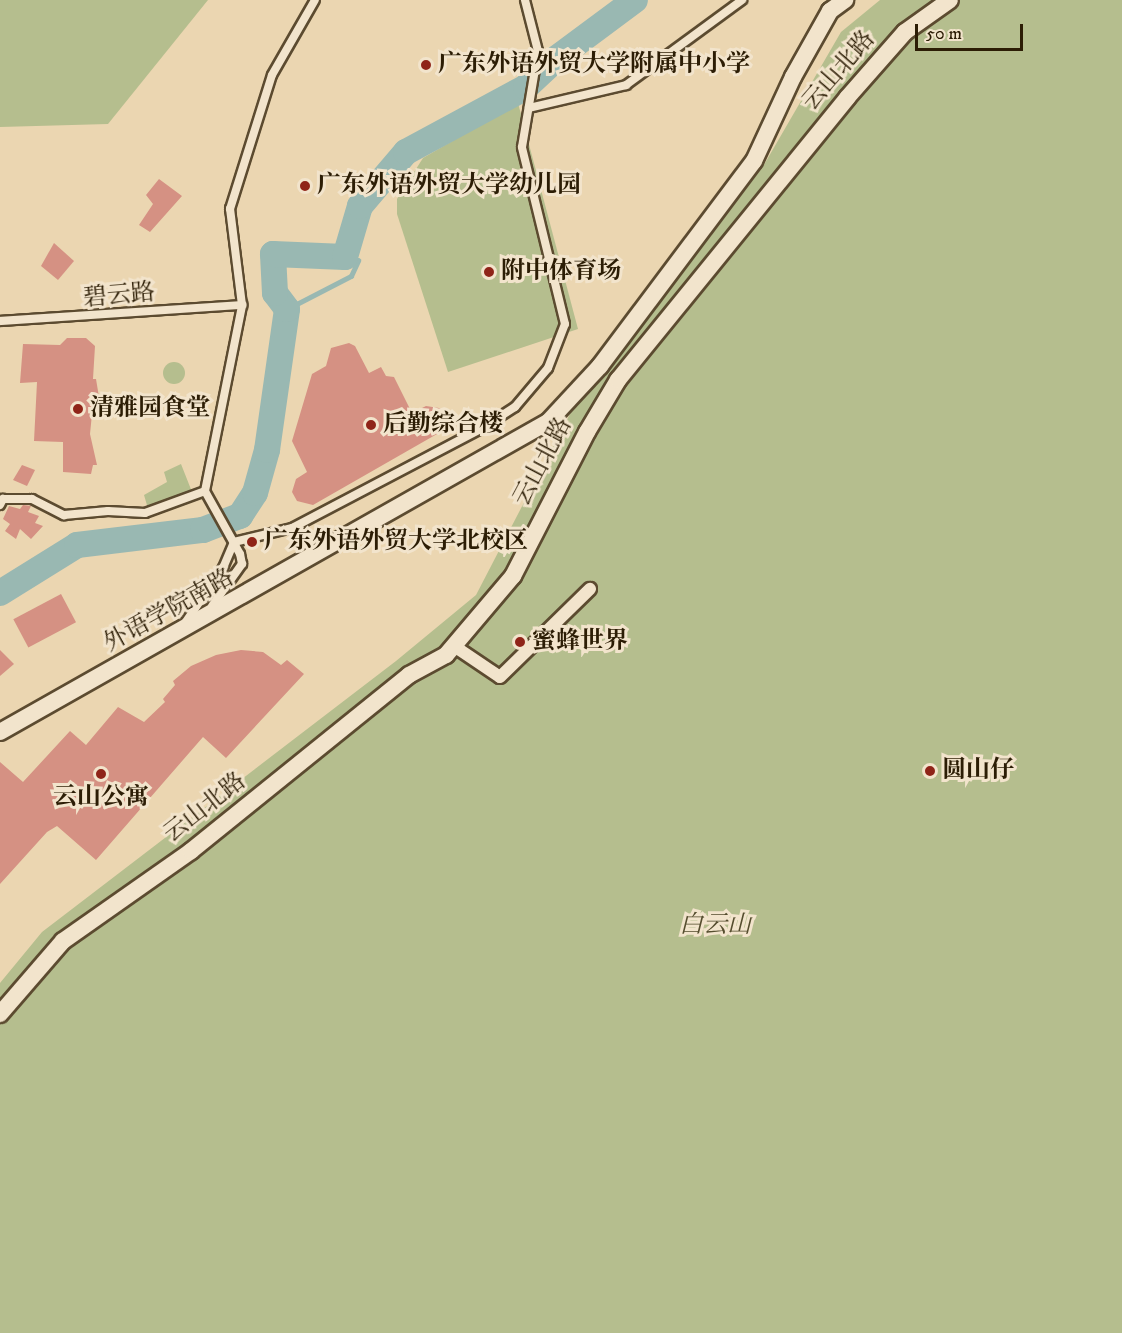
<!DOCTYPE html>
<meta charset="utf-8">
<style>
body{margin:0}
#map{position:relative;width:1122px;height:1333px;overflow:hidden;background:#ebd6b1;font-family:"IM FELL DW Pica","Noto Serif SC",serif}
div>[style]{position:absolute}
.green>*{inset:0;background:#b5be8e}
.round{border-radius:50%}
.stream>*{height:4.5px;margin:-2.25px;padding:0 2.25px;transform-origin:2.25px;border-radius:2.25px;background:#99b8b2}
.river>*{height:26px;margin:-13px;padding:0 13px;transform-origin:13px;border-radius:13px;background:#99b8b2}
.building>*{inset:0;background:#d59183;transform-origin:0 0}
.roads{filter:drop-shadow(2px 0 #5c4b30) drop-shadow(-2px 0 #5c4b30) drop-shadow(0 2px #5c4b30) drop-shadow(0 -2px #5c4b30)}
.service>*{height:8px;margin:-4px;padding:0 4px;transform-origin:4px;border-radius:4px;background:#f2e4cc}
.pedestrian>*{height:12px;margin:-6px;padding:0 6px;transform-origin:6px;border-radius:6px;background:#f2e4cc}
.minor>*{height:16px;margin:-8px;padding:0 8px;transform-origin:8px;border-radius:8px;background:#f2e4cc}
.dots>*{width:16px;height:16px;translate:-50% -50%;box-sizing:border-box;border:3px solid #f2e4cc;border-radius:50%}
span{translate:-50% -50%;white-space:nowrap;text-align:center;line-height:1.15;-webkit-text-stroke:6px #f2e4cc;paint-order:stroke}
.poi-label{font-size:24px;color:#2c1d05;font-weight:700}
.left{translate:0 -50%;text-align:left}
.street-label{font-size:24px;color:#2c1d05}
.park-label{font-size:24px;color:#554d2e;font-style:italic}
.scale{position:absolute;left:915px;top:24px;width:108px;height:27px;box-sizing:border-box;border:3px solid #2c1d05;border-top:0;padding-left:8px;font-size:18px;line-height:21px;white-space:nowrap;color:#2c1d05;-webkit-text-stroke:4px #f2e4cc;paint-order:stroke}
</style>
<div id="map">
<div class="green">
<div style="clip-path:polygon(0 0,208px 0,108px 124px,0 127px)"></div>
<div style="clip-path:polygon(880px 0,1122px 0,1122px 1333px,0 1333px,0 983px,42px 932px,396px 661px,476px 595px,573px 408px,765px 163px,841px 32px)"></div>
<div style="clip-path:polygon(518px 103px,578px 329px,448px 372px,397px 214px,397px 199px,423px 158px)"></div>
<div class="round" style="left:163px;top:362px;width:22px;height:22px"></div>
<div style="clip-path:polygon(181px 464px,194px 497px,149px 512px,144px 495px,167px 482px,164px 472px)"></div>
</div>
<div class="stream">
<div style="left:287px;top:309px;width:72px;rotate:-27.3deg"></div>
<div style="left:351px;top:276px;width:17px;rotate:-65deg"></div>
<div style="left:358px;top:261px;width:14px;rotate:-163deg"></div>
</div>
<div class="river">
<div style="left:0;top:593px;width:91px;rotate:-31.9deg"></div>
<div style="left:77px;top:545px;width:127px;rotate:-6.8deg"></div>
<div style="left:203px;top:530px;width:40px;rotate:-21deg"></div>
<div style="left:240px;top:516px;width:27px;rotate:-57deg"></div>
<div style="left:255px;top:493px;width:45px;rotate:-74.4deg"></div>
<div style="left:267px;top:450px;width:142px;rotate:-81.9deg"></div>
<div style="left:287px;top:309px;width:20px;rotate:-127deg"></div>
<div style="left:275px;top:293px;width:39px;rotate:-93deg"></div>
<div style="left:273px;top:254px;width:72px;rotate:2.4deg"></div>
<div style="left:345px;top:257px;width:53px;rotate:-73.6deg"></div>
<div style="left:360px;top:206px;width:71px;rotate:-49.6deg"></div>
<div style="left:406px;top:152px;width:136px;rotate:-28.4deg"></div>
<div style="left:526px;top:87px;width:42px;rotate:-43.1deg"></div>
<div style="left:557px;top:58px;width:97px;rotate:-36.6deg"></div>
</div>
<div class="building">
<div style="clip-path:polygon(159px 179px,182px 196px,150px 232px,139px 225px,153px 204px,146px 195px)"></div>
<div style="clip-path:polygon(54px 243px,74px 261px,58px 280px,41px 266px)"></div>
<div style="clip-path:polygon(67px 338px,86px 338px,95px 346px,93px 379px,96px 379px,100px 403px,93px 404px,90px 434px,97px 465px,93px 465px,91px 474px,63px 472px,63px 442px,34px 441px,37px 382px,20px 383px,23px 344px,60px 345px)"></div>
<div style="clip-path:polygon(349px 343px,355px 346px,369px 373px,381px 367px,386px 376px,394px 377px,412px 413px,426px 406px,439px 408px,444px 410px,446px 421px,437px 434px,313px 505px,297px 501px,292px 492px,296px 479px,307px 472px,292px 441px,312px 374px,326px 366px,331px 348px)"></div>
<div style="clip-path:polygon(22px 465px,35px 470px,27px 486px,13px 480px)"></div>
<div style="clip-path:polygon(23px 505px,31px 506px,28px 512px,39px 516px,35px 523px,43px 526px,31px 539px,20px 529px,16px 539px,5px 531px,10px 524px,3px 519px,9px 506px,20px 509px)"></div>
<div style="left:61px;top:594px;width:32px;height:54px;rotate:62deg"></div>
<div style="clip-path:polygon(0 650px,14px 664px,0 676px)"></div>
<div style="clip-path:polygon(241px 650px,263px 652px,281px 665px,287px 660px,304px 674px,226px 758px,203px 737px,96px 860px,57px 826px,47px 832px,0 884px,0 762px,23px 782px,70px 731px,86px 745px,118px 707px,144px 722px,165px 702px,163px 699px,175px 685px,173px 681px,191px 666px,216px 655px)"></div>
</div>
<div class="roads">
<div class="service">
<div style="left:529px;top:108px;width:100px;rotate:-13.3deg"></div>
<div style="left:626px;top:85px;width:144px;rotate:-36.2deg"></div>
<div style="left:0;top:321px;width:243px;rotate:-3.8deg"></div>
<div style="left:0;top:505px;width:7px;rotate:-63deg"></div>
<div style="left:3px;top:499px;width:29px"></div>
<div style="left:32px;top:499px;width:36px;rotate:27deg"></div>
<div style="left:64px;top:515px;width:44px;rotate:-5.2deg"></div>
<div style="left:108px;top:511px;width:37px;rotate:3deg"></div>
<div style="left:145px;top:513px;width:64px;rotate:-20.1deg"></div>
<div style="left:234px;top:542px;width:60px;rotate:-13.6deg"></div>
<div style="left:292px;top:528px;width:217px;rotate:-27.7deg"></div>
<div style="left:484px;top:427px;width:37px;rotate:-33deg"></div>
<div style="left:515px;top:407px;width:51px;rotate:-49.8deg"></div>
<div style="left:548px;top:368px;width:47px;rotate:-68.9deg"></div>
<div style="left:565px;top:324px;width:182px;rotate:-103.7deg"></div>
<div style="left:522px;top:147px;width:97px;rotate:-80.5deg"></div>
<div style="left:538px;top:51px;width:53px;rotate:-104.3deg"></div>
<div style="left:212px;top:606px;width:52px;rotate:-54.5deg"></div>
<div style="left:242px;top:564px;width:10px;rotate:-101deg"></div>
<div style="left:240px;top:554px;width:72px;rotate:-119.1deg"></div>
<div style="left:205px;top:491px;width:190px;rotate:-78.7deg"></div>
<div style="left:242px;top:305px;width:97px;rotate:-97.1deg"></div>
<div style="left:230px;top:209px;width:140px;rotate:-72.6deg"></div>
<div style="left:272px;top:75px;width:86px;rotate:-60.2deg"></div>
<div style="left:185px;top:623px;width:67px;rotate:-55.4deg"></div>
<div style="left:223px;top:568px;width:28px;rotate:-67deg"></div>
</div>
<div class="pedestrian">
<div style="left:454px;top:646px;width:55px;rotate:34deg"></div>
<div style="left:500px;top:677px;width:126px;rotate:-44.4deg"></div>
</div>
<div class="minor">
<div style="left:0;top:732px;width:630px;rotate:-29.5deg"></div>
<div style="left:548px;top:422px;width:76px;rotate:-47.1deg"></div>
<div style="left:600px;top:366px;width:256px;rotate:-53.1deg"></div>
<div style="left:754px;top:161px;width:93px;rotate:-65.1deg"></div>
<div style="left:793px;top:77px;width:76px;rotate:-60.7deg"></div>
<div style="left:830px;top:11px;width:19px;rotate:-36deg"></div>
<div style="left:0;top:1014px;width:96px;rotate:-49.2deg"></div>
<div style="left:63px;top:941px;width:156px;rotate:-35.1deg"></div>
<div style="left:191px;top:851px;width:280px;rotate:-38.9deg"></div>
<div style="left:409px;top:675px;width:42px;rotate:-28.4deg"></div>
<div style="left:446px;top:655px;width:104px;rotate:-49.7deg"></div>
<div style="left:513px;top:576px;width:162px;rotate:-62.8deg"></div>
<div style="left:587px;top:432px;width:61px;rotate:-59.2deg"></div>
<div style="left:618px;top:380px;width:363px;rotate:-50.9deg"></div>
<div style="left:847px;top:98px;width:88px;rotate:-48.7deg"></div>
<div style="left:905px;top:32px;width:55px;rotate:-35.4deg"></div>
</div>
</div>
<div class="dots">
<div style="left:426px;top:65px;background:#8f2418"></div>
<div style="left:305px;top:186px;background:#8f2418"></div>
<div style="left:489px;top:272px;background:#8f2418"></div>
<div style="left:78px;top:409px;background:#8f2418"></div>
<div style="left:371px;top:425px;background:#8f2418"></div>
<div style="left:252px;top:542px;background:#8f2418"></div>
<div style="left:520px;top:642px;background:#8f2418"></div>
<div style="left:930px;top:771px;background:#8f2418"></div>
<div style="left:101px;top:774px;background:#8f2418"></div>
</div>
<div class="poi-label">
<span class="left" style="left:438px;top:65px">广东外语外贸大学附属中小学</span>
<span class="left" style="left:317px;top:186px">广东外语外贸大学幼儿园</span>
<span class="left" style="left:501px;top:272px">附中体育场</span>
<span class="left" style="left:90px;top:409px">清雅园食堂</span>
<span class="left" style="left:383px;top:425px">后勤综合楼</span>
<span class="left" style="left:264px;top:542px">广东外语外贸大学北校区</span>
<span class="left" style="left:532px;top:642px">蜜蜂世界</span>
<span class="left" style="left:942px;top:771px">圆山仔</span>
<span style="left:101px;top:798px">云山公寓</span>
</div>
<div class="street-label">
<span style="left:839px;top:71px;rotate:-49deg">云山北路</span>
<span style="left:119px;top:296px;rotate:-5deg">碧云路</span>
<span style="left:543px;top:462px;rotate:-62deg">云山北路</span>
<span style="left:169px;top:611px;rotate:-29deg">外语学院南路</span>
<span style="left:205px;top:808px;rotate:-38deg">云山北路</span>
</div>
<div class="park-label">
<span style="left:715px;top:926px">白云山</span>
</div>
<div class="scale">50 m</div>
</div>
